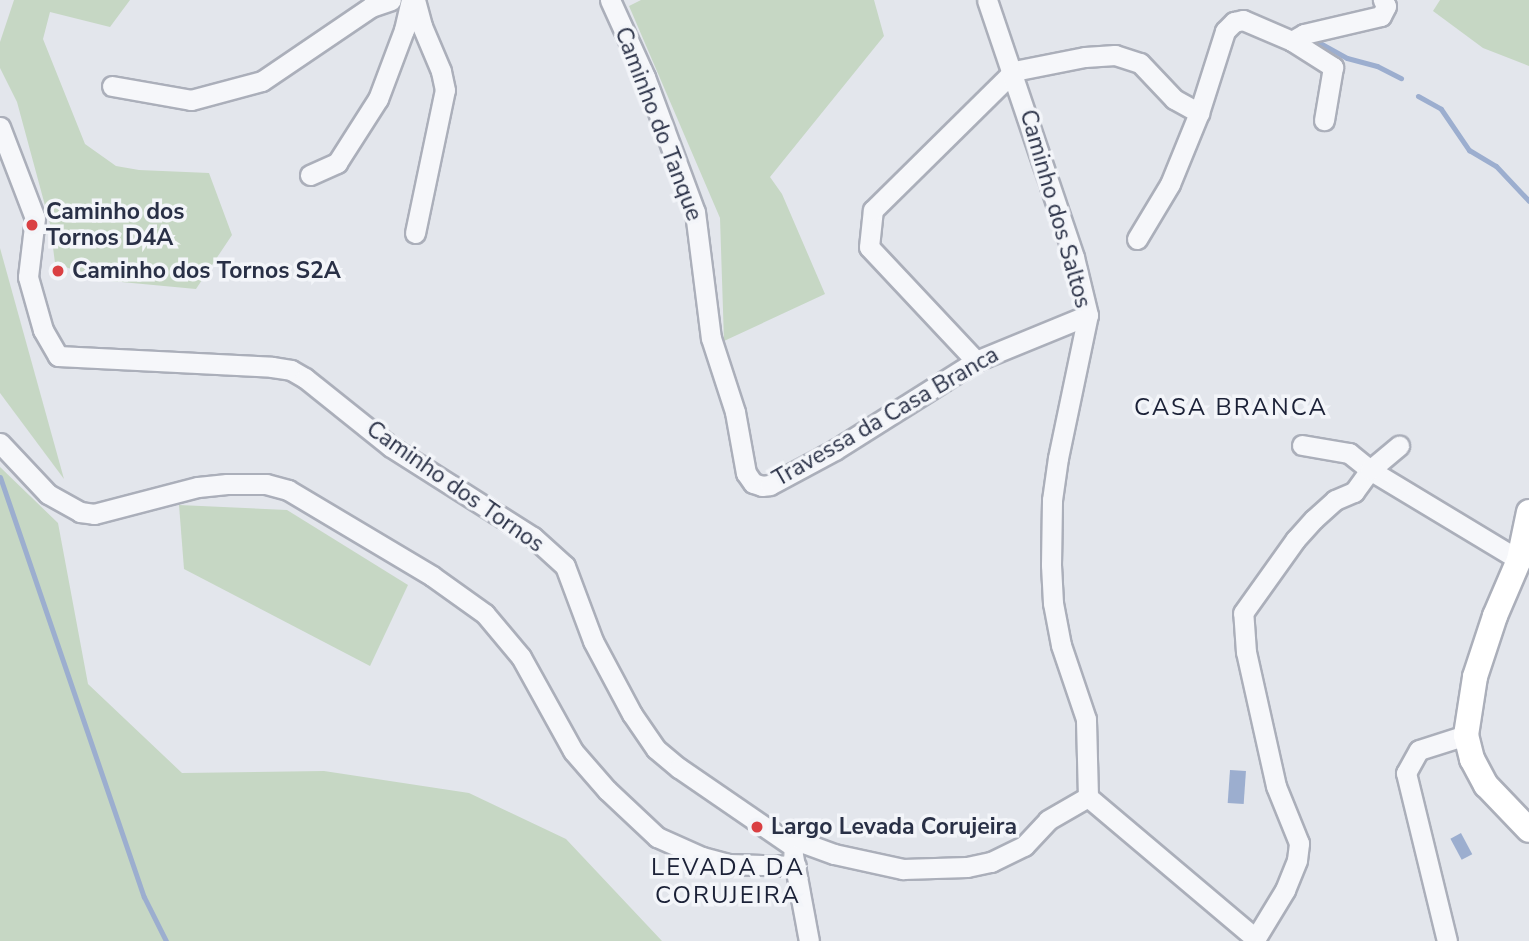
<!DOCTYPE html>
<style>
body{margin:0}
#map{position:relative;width:1529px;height:941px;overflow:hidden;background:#e3e6ec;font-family:"Nunito Sans",sans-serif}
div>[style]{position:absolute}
.green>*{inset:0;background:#c6d7c4}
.water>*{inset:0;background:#9caecf;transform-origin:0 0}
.stream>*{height:5px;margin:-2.5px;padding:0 2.5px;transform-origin:2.5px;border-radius:2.5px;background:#9caecf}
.roads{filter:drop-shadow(2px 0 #abafba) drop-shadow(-2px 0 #abafba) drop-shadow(0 2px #abafba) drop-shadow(0 -2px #abafba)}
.minor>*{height:19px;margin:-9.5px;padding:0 9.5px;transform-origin:9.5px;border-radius:9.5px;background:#f6f7fa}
.major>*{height:24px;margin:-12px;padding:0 12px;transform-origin:12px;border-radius:12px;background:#fff}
.dots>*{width:19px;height:19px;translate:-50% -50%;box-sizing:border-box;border:4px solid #f3f5f9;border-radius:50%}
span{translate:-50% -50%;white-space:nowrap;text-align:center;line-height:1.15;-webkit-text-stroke:7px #f3f5f9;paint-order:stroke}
.street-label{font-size:23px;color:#293046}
.poi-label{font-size:23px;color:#293046;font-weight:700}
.left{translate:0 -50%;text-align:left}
.neighbourhood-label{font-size:24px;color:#1b2137;letter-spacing:2px}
</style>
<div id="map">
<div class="green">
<div style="clip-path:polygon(14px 0,130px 0,110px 27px,50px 12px,43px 39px,85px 144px,116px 166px,139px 170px,209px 173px,232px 235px,196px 289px,100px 280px,55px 263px,50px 224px,17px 102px,0 68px,0 42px)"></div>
<div style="clip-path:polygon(641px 0,874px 0,884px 36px,770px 177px,782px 194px,825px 294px,724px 341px,720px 218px,629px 6px)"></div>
<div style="clip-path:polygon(1440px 0,1529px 0,1529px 66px,1483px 48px,1433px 11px)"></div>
<div style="clip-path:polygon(0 248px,64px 479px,0 393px)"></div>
<div style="clip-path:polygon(0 467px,58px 523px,88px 684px,182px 773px,324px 771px,469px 793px,566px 839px,662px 941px,0 941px)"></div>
<div style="clip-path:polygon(179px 505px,287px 510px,408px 585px,370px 666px,184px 569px)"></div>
</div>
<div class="water">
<div style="left:1230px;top:770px;width:16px;height:33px;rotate:4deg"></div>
<div style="left:1461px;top:833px;width:24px;height:12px;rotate:62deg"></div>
</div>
<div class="stream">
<div style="left:1318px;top:42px;width:33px;rotate:29deg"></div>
<div style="left:1347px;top:58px;width:31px;rotate:15deg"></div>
<div style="left:1377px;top:66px;width:27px;rotate:27deg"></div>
<div style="left:1418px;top:96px;width:26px;rotate:29deg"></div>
<div style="left:1441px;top:109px;width:50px;rotate:55.7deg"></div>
<div style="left:1469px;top:150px;width:31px;rotate:31deg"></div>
<div style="left:1496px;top:166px;width:48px;rotate:46.7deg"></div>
<div style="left:0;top:477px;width:444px;rotate:71.1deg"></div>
<div style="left:144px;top:897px;width:49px;rotate:63.4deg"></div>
</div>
<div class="roads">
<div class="minor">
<div style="left:610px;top:0;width:85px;rotate:65.6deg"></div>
<div style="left:645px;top:77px;width:144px;rotate:69.7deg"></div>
<div style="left:695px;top:212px;width:127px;rotate:82.8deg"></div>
<div style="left:711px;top:338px;width:78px;rotate:72deg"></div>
<div style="left:735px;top:412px;width:62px;rotate:79.8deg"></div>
<div style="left:746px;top:473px;width:12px;rotate:55deg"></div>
<div style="left:753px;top:483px;width:9px;rotate:18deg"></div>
<div style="left:762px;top:486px;width:8px;rotate:-7deg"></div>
<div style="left:770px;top:485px;width:74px;rotate:-28.3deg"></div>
<div style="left:835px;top:450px;width:167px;rotate:-32.3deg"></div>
<div style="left:976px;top:361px;width:121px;rotate:-22.3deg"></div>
<div style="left:1292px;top:41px;width:14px;rotate:-30deg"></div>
<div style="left:1304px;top:34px;width:79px;rotate:-13.2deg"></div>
<div style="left:1381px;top:16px;width:11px;rotate:-63deg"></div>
<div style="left:1386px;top:6px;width:7px;rotate:-117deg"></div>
<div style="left:1014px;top:71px;width:72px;rotate:-11.2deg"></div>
<div style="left:1085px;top:57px;width:30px;rotate:-4deg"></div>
<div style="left:1115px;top:55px;width:26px;rotate:18deg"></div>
<div style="left:1140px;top:63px;width:50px;rotate:46.6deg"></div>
<div style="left:1174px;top:99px;width:29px;rotate:29deg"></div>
<div style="left:1199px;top:113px;width:86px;rotate:-72.4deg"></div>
<div style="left:1225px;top:31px;width:13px;rotate:-45deg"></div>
<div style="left:1234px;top:22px;width:9px;rotate:-13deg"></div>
<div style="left:1243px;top:20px;width:53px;rotate:23.2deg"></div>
<div style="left:1292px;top:41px;width:49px;rotate:32.4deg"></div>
<div style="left:1333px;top:67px;width:54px;rotate:99.6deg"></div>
<div style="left:112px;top:86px;width:80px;rotate:10deg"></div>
<div style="left:191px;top:100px;width:73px;rotate:-15deg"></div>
<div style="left:262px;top:81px;width:132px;rotate:-34.2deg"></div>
<div style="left:371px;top:7px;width:21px;rotate:-19deg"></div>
<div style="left:0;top:127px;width:97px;rotate:69deg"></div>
<div style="left:35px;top:218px;width:59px;rotate:96.8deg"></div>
<div style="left:28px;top:277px;width:55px;rotate:74.2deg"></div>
<div style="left:43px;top:330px;width:30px;rotate:60deg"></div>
<div style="left:58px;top:356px;width:214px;rotate:2.9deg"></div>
<div style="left:272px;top:367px;width:19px;rotate:9deg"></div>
<div style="left:291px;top:370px;width:16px;rotate:30deg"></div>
<div style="left:305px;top:378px;width:110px;rotate:38.7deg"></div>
<div style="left:391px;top:447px;width:168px;rotate:32.4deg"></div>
<div style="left:533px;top:537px;width:43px;rotate:42.2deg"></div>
<div style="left:565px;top:566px;width:80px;rotate:69.5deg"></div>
<div style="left:593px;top:641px;width:83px;rotate:61.9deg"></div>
<div style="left:632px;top:714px;width:42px;rotate:55.6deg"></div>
<div style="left:656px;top:749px;width:30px;rotate:40deg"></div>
<div style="left:679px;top:768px;width:140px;rotate:34.5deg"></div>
<div style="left:310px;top:175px;width:30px;rotate:-24deg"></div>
<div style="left:337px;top:163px;width:76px;rotate:-57.4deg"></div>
<div style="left:378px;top:99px;width:74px;rotate:-69.4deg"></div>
<div style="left:404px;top:30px;width:31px;rotate:-77deg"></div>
<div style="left:415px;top:233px;width:146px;rotate:-78.2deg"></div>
<div style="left:445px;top:90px;width:19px;rotate:-102deg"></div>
<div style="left:441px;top:71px;width:49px;rotate:-112.9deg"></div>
<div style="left:422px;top:26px;width:27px;rotate:-105deg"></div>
<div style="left:1137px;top:239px;width:64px;rotate:-59deg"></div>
<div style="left:1170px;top:184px;width:77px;rotate:-67.8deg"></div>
<div style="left:976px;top:361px;width:156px;rotate:-133.2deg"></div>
<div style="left:869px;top:247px;width:37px;rotate:-84deg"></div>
<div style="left:873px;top:210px;width:198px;rotate:-44.6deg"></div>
<div style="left:0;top:443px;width:70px;rotate:46.7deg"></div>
<div style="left:48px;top:494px;width:37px;rotate:29deg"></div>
<div style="left:80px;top:512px;width:14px;rotate:8deg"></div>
<div style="left:94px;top:514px;width:107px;rotate:-14.6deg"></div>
<div style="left:198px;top:487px;width:29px;rotate:-6deg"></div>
<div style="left:227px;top:484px;width:39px"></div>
<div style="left:266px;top:484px;width:23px;rotate:15deg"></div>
<div style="left:288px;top:490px;width:168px;rotate:30.8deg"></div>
<div style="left:432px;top:576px;width:65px;rotate:35.6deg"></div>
<div style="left:485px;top:614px;width:56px;rotate:50.1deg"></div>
<div style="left:521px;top:657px;width:107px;rotate:61deg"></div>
<div style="left:573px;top:751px;width:52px;rotate:48.9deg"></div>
<div style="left:607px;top:790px;width:69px;rotate:43.2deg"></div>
<div style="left:657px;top:837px;width:49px;rotate:24deg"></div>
<div style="left:702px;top:857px;width:28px;rotate:15deg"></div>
<div style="left:729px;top:864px;width:67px;rotate:1.7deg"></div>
<div style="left:1302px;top:445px;width:48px;rotate:9.7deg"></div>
<div style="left:1349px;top:453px;width:27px;rotate:39deg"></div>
<div style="left:1370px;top:470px;width:174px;rotate:31.1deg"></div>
<div style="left:1088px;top:797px;width:219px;rotate:40.2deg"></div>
<div style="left:794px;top:847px;width:9px;rotate:-36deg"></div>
<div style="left:801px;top:842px;width:35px;rotate:20deg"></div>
<div style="left:834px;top:854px;width:71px;rotate:12.3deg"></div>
<div style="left:903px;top:869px;width:64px;rotate:-1.8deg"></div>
<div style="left:967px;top:867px;width:25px;rotate:-12deg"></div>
<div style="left:991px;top:862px;width:37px;rotate:-26deg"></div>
<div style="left:1024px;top:846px;width:35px;rotate:-47deg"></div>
<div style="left:1048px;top:820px;width:46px;rotate:-29.9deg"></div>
<div style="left:1088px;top:797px;width:78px;rotate:-91.5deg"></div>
<div style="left:1086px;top:719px;width:78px;rotate:-108.7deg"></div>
<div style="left:1061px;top:645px;width:43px;rotate:-100.8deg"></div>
<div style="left:1053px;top:603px;width:38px;rotate:-93deg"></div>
<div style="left:1051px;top:565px;width:65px;rotate:-89.1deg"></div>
<div style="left:1052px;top:500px;width:42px;rotate:-81.9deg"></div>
<div style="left:1058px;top:458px;width:146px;rotate:-78.2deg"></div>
<div style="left:1088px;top:315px;width:60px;rotate:-103.6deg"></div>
<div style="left:1074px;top:257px;width:271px;rotate:-108.7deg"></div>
<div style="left:793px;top:855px;width:87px;rotate:79.5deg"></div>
<div style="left:1254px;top:941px;width:60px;rotate:-58.7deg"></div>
<div style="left:1285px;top:890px;width:32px;rotate:-68deg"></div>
<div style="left:1297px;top:860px;width:17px;rotate:-83deg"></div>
<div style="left:1299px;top:843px;width:61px;rotate:-112deg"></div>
<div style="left:1276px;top:786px;width:137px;rotate:-102.6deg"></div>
<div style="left:1246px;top:652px;width:39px;rotate:-94deg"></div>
<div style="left:1243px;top:613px;width:90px;rotate:-54.5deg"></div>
<div style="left:1295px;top:540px;width:28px;rotate:-48deg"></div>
<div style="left:1314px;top:519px;width:28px;rotate:-42deg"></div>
<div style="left:1335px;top:500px;width:21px;rotate:-23deg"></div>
<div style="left:1354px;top:492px;width:27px;rotate:-54deg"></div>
<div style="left:1370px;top:470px;width:38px;rotate:-40deg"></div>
<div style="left:1447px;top:941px;width:173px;rotate:-103.7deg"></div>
<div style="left:1406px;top:773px;width:26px;rotate:-61deg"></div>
<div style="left:1419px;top:750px;width:49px;rotate:-17.7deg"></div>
</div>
<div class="major">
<div style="left:1529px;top:512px;width:49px;rotate:101.8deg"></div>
<div style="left:1519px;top:560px;width:61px;rotate:113.2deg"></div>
<div style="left:1495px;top:616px;width:64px;rotate:108.2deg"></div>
<div style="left:1475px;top:677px;width:59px;rotate:98.8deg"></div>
<div style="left:1466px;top:735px;width:25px;rotate:76deg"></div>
<div style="left:1472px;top:759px;width:30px;rotate:62deg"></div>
<div style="left:1486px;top:785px;width:62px;rotate:46.3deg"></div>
</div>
</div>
<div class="dots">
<div style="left:32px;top:225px;background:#da4043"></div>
<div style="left:58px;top:271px;background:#da4043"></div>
<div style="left:757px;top:827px;background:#da4043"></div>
</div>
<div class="street-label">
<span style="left:658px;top:124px;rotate:69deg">Caminho do Tanque</span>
<span style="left:1055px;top:209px;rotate:74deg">Caminho dos Saltos</span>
<span style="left:886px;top:417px;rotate:-30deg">Travessa da Casa Branca</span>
<span style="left:455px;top:487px;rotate:35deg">Caminho dos Tornos</span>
</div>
<div class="poi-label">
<span class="left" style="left:46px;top:225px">Caminho dos<br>Tornos D4A</span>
<span class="left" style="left:72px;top:271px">Caminho dos Tornos S2A</span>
<span class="left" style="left:771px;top:827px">Largo Levada Corujeira</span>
</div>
<div class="neighbourhood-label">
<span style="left:1231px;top:408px">CASA BRANCA</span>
<span style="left:728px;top:882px">LEVADA DA<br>CORUJEIRA</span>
</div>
</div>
